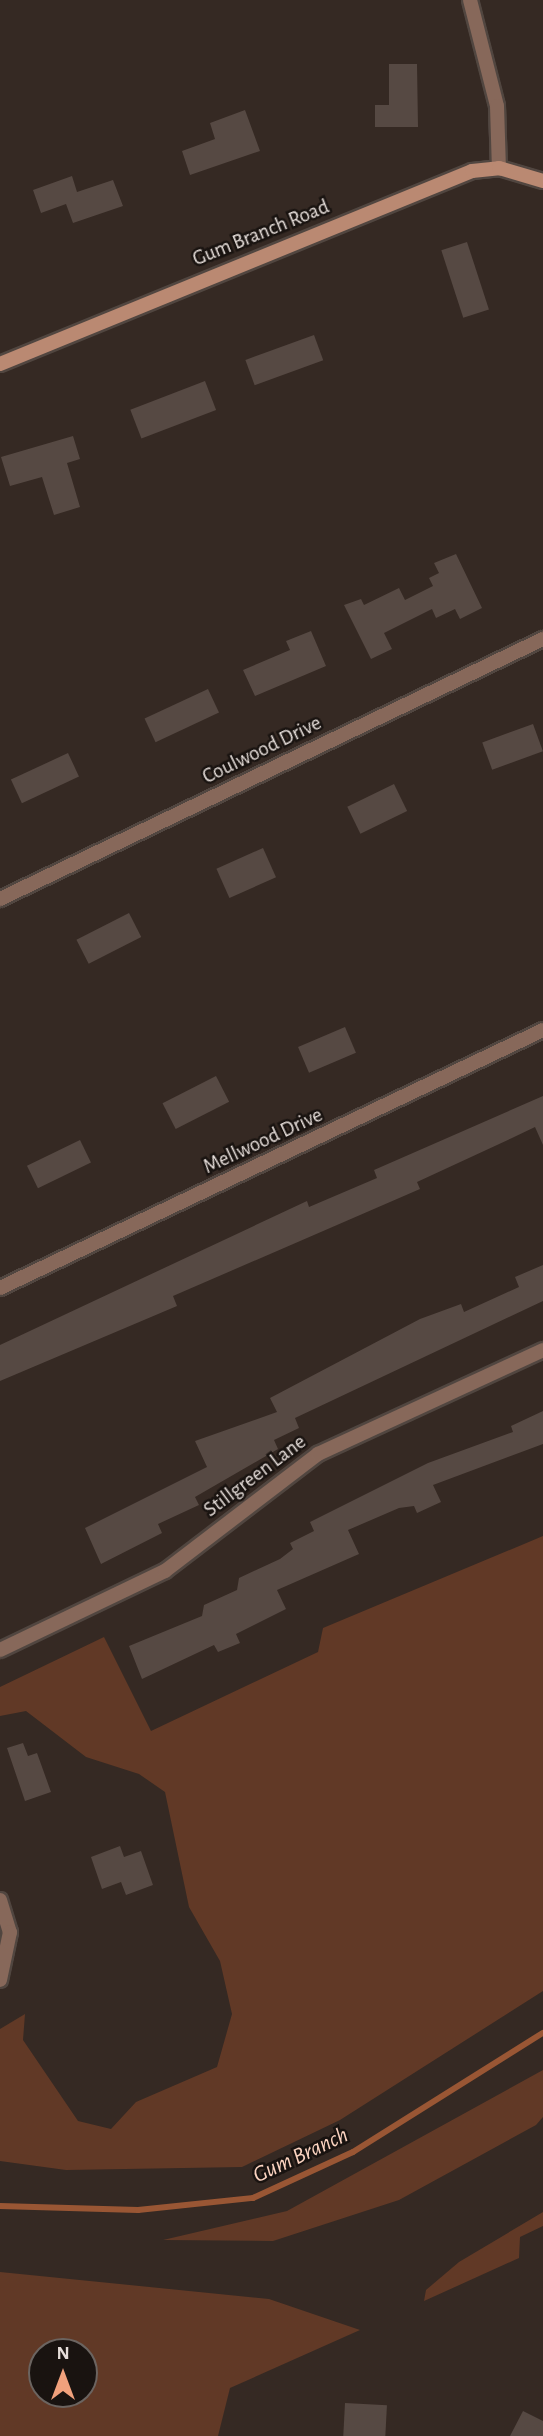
<!DOCTYPE html>
<style>
body{margin:0}
#map{position:relative;width:543px;height:2436px;overflow:hidden;background:#352923;font-family:"Alegreya Sans",sans-serif}
div>[style]{position:absolute}
.green>*{inset:0;background:#613926}
.stream>*{height:6px;margin:-3px;padding:0 3px;transform-origin:3px;border-radius:3px;background:#995634}
.building>*{inset:0;background:#564943;transform-origin:0 0}
.roads{filter:drop-shadow(2px 0 #514640) drop-shadow(-2px 0 #514640) drop-shadow(0 2px #514640) drop-shadow(0 -2px #514640)}
.street>*{height:14px;margin:-7px;padding:0 7px;transform-origin:7px;border-radius:7px;background:#87685a}
.secondary>*{height:14px;margin:-7px;padding:0 7px;transform-origin:7px;border-radius:7px;background:#ba8972}
span{translate:-50% -50%;white-space:nowrap;text-align:center;line-height:1.15;-webkit-text-stroke:5px #191310;paint-order:stroke}
.street-label{font-size:21px;color:#e5ddd9}
.water-label{font-size:23px;color:#fcd4c1;font-style:italic}
.north{position:absolute;left:28px;top:2338px;width:70px;height:70px;box-sizing:border-box;background:#191310;border:2px solid #6b6460;border-radius:50%;rotate:0deg;font-size:19px;font-weight:700;line-height:28px;text-align:center;color:#e5ddd9}
.north::after{content:'';display:block;margin:auto;width:24px;height:32px;background:#f1a17c;clip-path:polygon(50% 0,100% 100%,50% 72%,0 100%)}
</style>
<div id="map">
<div class="green">
<div style="clip-path:polygon(543px 1536px,543px 1991px,340px 2120px,242px 2167px,66px 2170px,0 2161px,0 2029px,25px 2014px,23px 2040px,78px 2121px,111px 2129px,136px 2102px,217px 2067px,232px 2014px,220px 1961px,189px 1907px,165px 1792px,139px 1774px,86px 1757px,26px 1711px,0 1716px,0 1687px,104px 1637px,151px 1731px,318px 1652px,323px 1628px)"></div>
<div style="clip-path:polygon(543px 2070px,543px 2117px,536px 2125px,399px 2200px,273px 2241px,163px 2240px,287px 2211px)"></div>
<div style="clip-path:polygon(543px 2212px,543px 2226px,520px 2237px,519px 2258px,424px 2301px,426px 2290px,459px 2262px)"></div>
<div style="clip-path:polygon(evenodd,0 2272px,269px 2299px,360px 2330px,230px 2388px,218px 2436px,0 2436px,0 2272px,42px 2352px,84px 2352px,84px 2394px,42px 2394px,42px 2352px)"></div>
</div>
<div class="stream">
<div style="left:0;top:2206px;width:138px;rotate:1.7deg"></div>
<div style="left:138px;top:2210px;width:116px;rotate:-6deg"></div>
<div style="left:253px;top:2198px;width:110px;rotate:-24.7deg"></div>
<div style="left:353px;top:2152px;width:224px;rotate:-32.1deg"></div>
</div>
<div class="building">
<div style="clip-path:polygon(389px 64px,417px 64px,418px 127px,375px 127px,375px 105px,389px 105px)"></div>
<div style="clip-path:polygon(245px 110px,260px 151px,190px 175px,182px 151px,215px 139px,210px 123px)"></div>
<div style="clip-path:polygon(72px 176px,77px 192px,113px 180px,123px 206px,73px 223px,66px 204px,41px 213px,33px 190px)"></div>
<div style="left:467px;top:242px;width:71px;height:27px;rotate:72deg"></div>
<div style="left:314px;top:335px;width:27px;height:73px;rotate:70deg"></div>
<div style="left:205px;top:381px;width:31px;height:80px;rotate:69deg"></div>
<div style="clip-path:polygon(73px 436px,80px 459px,67px 463px,80px 507px,54px 515px,42px 477px,10px 486px,1px 457px)"></div>
<div style="clip-path:polygon(456px 554px,482px 608px,460px 619px,455px 609px,436px 618px,432px 609px,384px 633px,392px 649px,371px 659px,344px 605px,361px 599px,364px 605px,399px 588px,405px 600px,433px 586px,429px 578px,439px 573px,434px 563px)"></div>
<div style="clip-path:polygon(311px 631px,326px 666px,255px 696px,243px 670px,290px 650px,286px 641px)"></div>
<div style="left:208px;top:689px;width:26px;height:70px;rotate:65deg"></div>
<div style="left:533px;top:724px;width:29px;height:54px;rotate:70deg"></div>
<div style="left:68px;top:753px;width:26px;height:63px;rotate:65deg"></div>
<div style="left:394px;top:784px;width:30px;height:52px;rotate:64deg"></div>
<div style="left:263px;top:848px;width:32px;height:51px;rotate:66deg"></div>
<div style="left:129px;top:913px;width:27px;height:59px;rotate:63deg"></div>
<div style="left:345px;top:1027px;width:28px;height:51px;rotate:67deg"></div>
<div style="left:216px;top:1076px;width:29px;height:60px;rotate:63deg"></div>
<div style="clip-path:polygon(543px 1096px,543px 1145px,535px 1127px,512px 1138px,417px 1182px,420px 1189px,173px 1296px,177px 1306px,0 1381px,0 1345px,307px 1201px,309px 1207px,377px 1178px,374px 1170px)"></div>
<div style="left:80px;top:1140px;width:25px;height:59px;rotate:64deg"></div>
<div style="clip-path:polygon(543px 1265px,543px 1301px,295px 1418px,299px 1428px,274px 1440px,278px 1449px,195px 1497px,199px 1505px,158px 1524px,162px 1533px,101px 1564px,85px 1528px,207px 1467px,195px 1441px,277px 1412px,270px 1398px,420px 1319px,461px 1304px,464px 1312px,519px 1287px,515px 1277px)"></div>
<div style="clip-path:polygon(543px 1411px,543px 1444px,433px 1485px,441px 1502px,417px 1513px,414px 1506px,399px 1508px,348px 1530px,359px 1554px,277px 1590px,286px 1609px,236px 1634px,240px 1643px,218px 1652px,214px 1645px,142px 1679px,129px 1646px,202px 1616px,204px 1605px,237px 1590px,239px 1578px,280px 1559px,293px 1549px,290px 1543px,314px 1531px,310px 1522px,428px 1463px,513px 1432px,511px 1426px)"></div>
<div style="clip-path:polygon(23px 1743px,28px 1756px,37px 1753px,51px 1792px,25px 1801px,7px 1748px)"></div>
<div style="clip-path:polygon(120px 1846px,124px 1857px,141px 1851px,153px 1885px,126px 1895px,121px 1882px,102px 1889px,91px 1857px)"></div>
<div style="left:345px;top:2403px;width:42px;height:33px;rotate:3deg"></div>
<div style="clip-path:polygon(523px 2411px,543px 2421px,543px 2436px,510px 2436px)"></div>
</div>
<div class="roads">
<div class="street">
<div style="left:470px;top:0;width:109px;rotate:75.7deg"></div>
<div style="left:497px;top:106px;width:62px;rotate:88.2deg"></div>
<div style="left:0;top:899px;width:602px;rotate:-25.59deg"></div>
<div style="left:0;top:1288px;width:601px;rotate:-25.41deg"></div>
<div style="left:0;top:1650px;width:183px;rotate:-25.6deg"></div>
<div style="left:165px;top:1571px;width:193px;rotate:-37.4deg"></div>
<div style="left:318px;top:1454px;width:248px;rotate:-24.8deg"></div>
<div style="left:0;top:1900px;width:34px;rotate:73deg"></div>
<div style="left:10px;top:1932px;width:49px;rotate:101.8deg"></div>
</div>
<div class="secondary">
<div style="left:0;top:364px;width:510px;rotate:-22.24deg"></div>
<div style="left:472px;top:171px;width:27px;rotate:-6deg"></div>
<div style="left:499px;top:168px;width:46px;rotate:16.5deg"></div>
</div>
</div>
<div class="street-label">
<span style="left:261px;top:233px;rotate:-22deg">Gum Branch Road</span>
<span style="left:262px;top:750px;rotate:-26deg">Coulwood Drive</span>
<span style="left:263px;top:1141px;rotate:-25deg">Mellwood Drive</span>
<span style="left:255px;top:1476px;rotate:-37deg">Stillgreen Lane</span>
</div>
<div class="water-label">
<span style="left:301px;top:2156px;rotate:-25deg">Gum Branch</span>
</div>
<div class="north">N</div>
</div>
